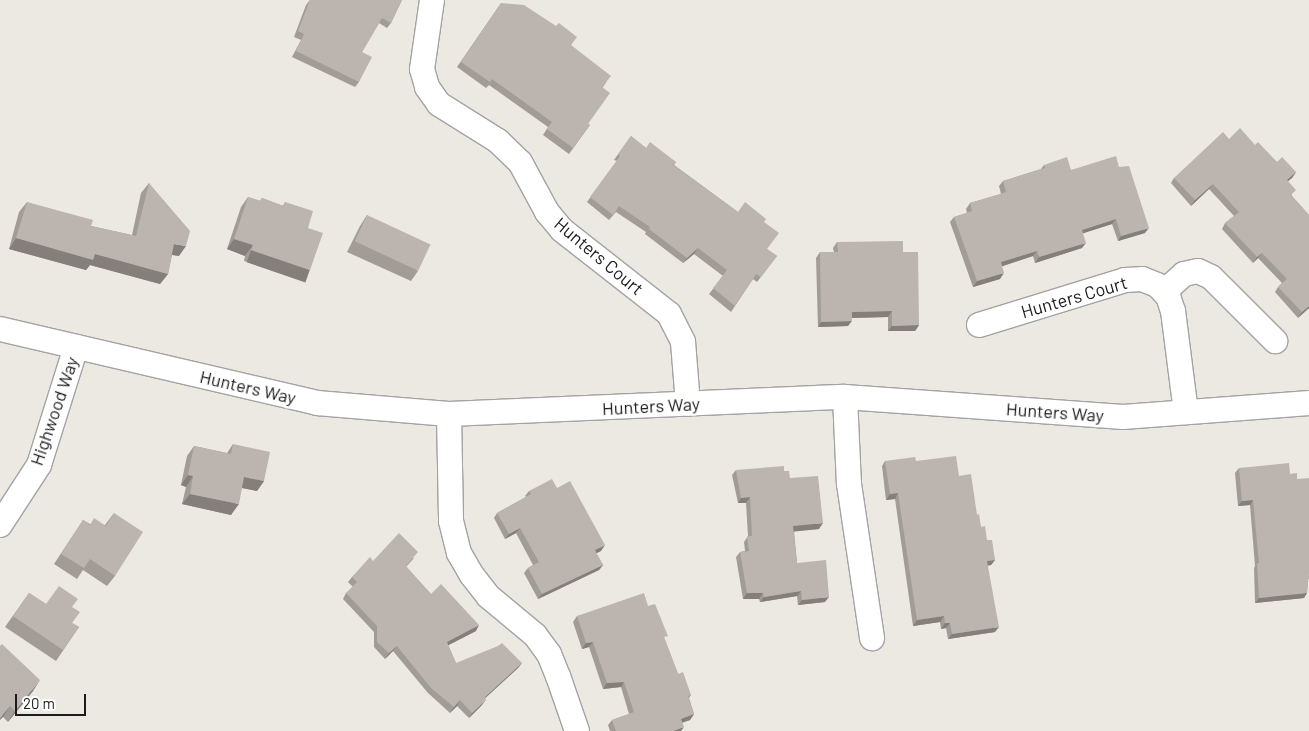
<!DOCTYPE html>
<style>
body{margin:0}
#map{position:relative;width:1309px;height:731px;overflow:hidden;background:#ece9e2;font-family:Barlow,sans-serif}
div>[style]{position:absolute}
.roads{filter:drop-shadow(1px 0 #a3a3a3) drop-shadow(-1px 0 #a3a3a3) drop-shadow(0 1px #a3a3a3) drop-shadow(0 -1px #a3a3a3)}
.street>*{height:24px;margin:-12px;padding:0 12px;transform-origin:12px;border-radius:12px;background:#fff}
.wall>*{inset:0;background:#a29c96}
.shaded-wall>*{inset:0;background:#847f7a;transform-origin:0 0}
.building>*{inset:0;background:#bcb5af;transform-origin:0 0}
span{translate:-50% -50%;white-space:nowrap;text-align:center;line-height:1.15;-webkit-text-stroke:5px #fff;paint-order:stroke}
.street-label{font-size:18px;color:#1c1c1c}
.scale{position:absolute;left:15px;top:694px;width:71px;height:22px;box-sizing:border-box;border:2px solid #1c1c1c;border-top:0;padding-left:6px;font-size:15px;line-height:18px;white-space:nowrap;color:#1c1c1c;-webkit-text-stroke:4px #fff;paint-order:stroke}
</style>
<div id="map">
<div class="roads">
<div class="street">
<div style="left:432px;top:0;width:70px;rotate:98.2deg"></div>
<div style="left:422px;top:69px;width:19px;rotate:74deg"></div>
<div style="left:427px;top:87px;width:21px;rotate:55deg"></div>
<div style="left:439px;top:104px;width:70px;rotate:32.1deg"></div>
<div style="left:498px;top:141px;width:30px;rotate:44deg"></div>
<div style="left:520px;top:162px;width:57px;rotate:61.6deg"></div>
<div style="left:547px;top:212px;width:23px;rotate:50deg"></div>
<div style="left:562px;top:230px;width:136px;rotate:38.1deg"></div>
<div style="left:669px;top:314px;width:31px;rotate:63deg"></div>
<div style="left:683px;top:342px;width:62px;rotate:85.4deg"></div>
<div style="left:1164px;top:292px;width:27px;rotate:-42deg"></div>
<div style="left:1184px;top:274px;width:14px;rotate:-12deg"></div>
<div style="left:1198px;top:271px;width:14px;rotate:25deg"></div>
<div style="left:1211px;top:277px;width:91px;rotate:45deg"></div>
<div style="left:979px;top:325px;width:153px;rotate:-17.1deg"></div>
<div style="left:1125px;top:280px;width:17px;rotate:-3deg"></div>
<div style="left:1142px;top:279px;width:16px;rotate:22deg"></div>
<div style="left:1157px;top:285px;width:16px;rotate:45deg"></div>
<div style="left:1168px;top:296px;width:16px;rotate:72deg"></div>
<div style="left:1173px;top:311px;width:102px;rotate:82.7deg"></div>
<div style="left:0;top:329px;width:326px;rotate:13.1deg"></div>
<div style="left:317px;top:403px;width:132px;rotate:4.8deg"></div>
<div style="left:449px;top:414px;width:396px;rotate:-2.5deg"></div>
<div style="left:845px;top:397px;width:279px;rotate:4.1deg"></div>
<div style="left:1123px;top:417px;width:187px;rotate:-4.3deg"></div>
<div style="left:845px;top:397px;width:87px;rotate:87.4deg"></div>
<div style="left:849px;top:484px;width:156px;rotate:81.5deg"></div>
<div style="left:449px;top:414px;width:107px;rotate:88.9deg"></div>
<div style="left:451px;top:521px;width:33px;rotate:76deg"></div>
<div style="left:459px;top:553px;width:24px;rotate:60deg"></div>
<div style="left:471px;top:574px;width:28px;rotate:52deg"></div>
<div style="left:488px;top:596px;width:61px;rotate:39.7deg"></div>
<div style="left:535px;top:635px;width:24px;rotate:54deg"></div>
<div style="left:549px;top:654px;width:24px;rotate:68deg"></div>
<div style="left:558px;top:676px;width:58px;rotate:70.9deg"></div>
<div style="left:0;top:525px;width:72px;rotate:-57deg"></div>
<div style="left:39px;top:465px;width:124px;rotate:-72.6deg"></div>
</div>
</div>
<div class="wall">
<div style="clip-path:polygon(310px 0,402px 0,391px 23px,387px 28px,379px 23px,362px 52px,359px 82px,355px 87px,292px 57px,301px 40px,294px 37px,306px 5px)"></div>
<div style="clip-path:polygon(501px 3px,571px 45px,607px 81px,603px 87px,588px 124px,590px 125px,569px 154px,543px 135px,548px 127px,489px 85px,486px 88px,457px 67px)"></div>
<div style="clip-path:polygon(631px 136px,646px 148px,676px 162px,674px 165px,738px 212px,764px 222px,767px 249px,777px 256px,757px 282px,753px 279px,731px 312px,709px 294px,723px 276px,694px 254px,683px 263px,645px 234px,646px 232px,616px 212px,609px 220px,587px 202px,617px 161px,614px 160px)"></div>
<div style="clip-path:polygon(1229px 139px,1255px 145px,1277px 162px,1296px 172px,1292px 178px,1288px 181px,1292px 196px,1309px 215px,1309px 308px,1298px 318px,1275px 292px,1278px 287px,1282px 283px,1258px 258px,1253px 263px,1222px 229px,1225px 223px,1234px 216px,1209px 189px,1191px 206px,1171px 183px,1174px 178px)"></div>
<div style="clip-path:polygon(1044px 165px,1071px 170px,1119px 167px,1145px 233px,1118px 241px,1112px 224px,1083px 233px,1082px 248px,1035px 263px,1033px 256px,1002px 266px,1000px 279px,973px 287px,950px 222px,954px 217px,967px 213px,966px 209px,970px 203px,1001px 194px,999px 186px,1003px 181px,1041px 169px)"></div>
<div style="clip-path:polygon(149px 183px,179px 256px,172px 255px,168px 274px,160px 284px,90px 265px,86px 270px,9px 249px,19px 212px,27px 202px,91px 226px,132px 235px,141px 193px)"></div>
<div style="clip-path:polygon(248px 197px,260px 201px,262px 198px,283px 206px,285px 202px,308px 228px,310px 270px,303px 281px,244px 261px,245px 256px,227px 249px,241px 207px)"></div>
<div style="clip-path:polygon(367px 215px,418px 271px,411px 281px,347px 252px,360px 226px)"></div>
<div style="clip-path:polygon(837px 242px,903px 252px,919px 325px,915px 331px,888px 331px,888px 317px,852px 318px,848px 326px,818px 327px,816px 258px,820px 252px,834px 252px,833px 248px)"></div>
<div style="clip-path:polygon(233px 444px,264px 481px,257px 491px,242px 488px,231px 515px,182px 504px,186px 487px,181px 485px,187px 456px,194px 446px,227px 453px)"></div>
<div style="clip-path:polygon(885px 461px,916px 461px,959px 476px,977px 515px,981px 527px,995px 560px,991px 565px,987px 566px,995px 632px,948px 639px,946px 628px,941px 629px,940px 622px,913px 626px,895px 499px,886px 500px,882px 466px)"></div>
<div style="clip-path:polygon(1239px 468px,1290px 474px,1309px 579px,1308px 579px,1307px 593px,1304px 598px,1255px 603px,1254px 568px,1255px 566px,1250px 505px,1238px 506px,1235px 473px)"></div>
<div style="clip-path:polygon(736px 470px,784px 471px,790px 478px,819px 529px,794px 531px,797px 563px,825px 602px,798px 605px,797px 596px,760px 602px,759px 599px,743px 599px,736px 557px,740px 552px,745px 551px,744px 542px,748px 536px,746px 503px,738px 503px,732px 475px)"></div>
<div style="clip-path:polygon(557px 488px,601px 551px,596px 553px,603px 565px,599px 570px,538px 599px,524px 573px,528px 568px,533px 565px,516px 533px,505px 539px,494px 518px,497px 513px,526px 497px,525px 496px,529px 491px)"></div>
<div style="clip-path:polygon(114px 513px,115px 576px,107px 586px,83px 570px,77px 579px,54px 564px,83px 520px,90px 524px,105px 525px)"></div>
<div style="clip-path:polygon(414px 558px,406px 567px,431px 594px,476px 631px,448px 645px,456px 663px,522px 663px,518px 668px,485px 698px,482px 705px,469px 718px,457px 706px,450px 713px,428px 693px,393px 651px,385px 659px,374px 647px,374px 632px,343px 599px,346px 593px,353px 587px,348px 582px,352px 577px,373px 561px)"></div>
<div style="clip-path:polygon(29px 593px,46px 604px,72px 607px,72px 623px,79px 627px,56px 661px,5px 627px)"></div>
<div style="clip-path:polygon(648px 606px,665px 640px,678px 674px,691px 695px,689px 698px,694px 714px,690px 720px,682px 723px,681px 731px,610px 731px,608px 725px,612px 720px,629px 714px,621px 687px,603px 689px,589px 647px,582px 649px,573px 622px,577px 616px)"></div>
<div style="clip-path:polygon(0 646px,33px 691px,8px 722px,3px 717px)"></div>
</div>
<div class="shaded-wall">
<div style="clip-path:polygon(1296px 172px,1292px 178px,1283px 185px,1287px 180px)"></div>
<div style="clip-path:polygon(1213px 184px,1209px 189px,1191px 206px,1195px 200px)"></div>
<div style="clip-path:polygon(1116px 219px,1112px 224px,1078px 235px,1082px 230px)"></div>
<div style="clip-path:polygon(1149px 228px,1145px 233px,1118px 241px,1121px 236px)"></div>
<div style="clip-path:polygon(16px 238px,95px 254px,168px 274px,160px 284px,90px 265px,86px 270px,9px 249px)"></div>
<div style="clip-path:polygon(234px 239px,253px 245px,245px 256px,227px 249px)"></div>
<div style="clip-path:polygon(1086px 243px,1082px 248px,1035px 263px,1039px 257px)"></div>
<div style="clip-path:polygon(174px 244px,186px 246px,179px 256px,167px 254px)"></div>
<div style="clip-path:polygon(698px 248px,694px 254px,683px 263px,687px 258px)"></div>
<div style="left:251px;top:250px;width:62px;height:13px;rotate:19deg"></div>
<div style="clip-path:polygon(1037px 251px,1033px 256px,997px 268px,1001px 262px)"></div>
<div style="clip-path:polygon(1262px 253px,1258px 258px,1253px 263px,1257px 257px)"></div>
<div style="clip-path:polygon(1004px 273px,1000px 279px,973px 287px,977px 281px)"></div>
<div style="clip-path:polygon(1309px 306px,1309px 308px,1298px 318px,1302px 312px)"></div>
<div style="clip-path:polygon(892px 311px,888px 317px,848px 318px,852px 312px)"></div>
<div style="clip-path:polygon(852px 321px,848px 326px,818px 327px,821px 322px)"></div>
<div style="clip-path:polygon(919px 325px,915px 331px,888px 331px,892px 326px)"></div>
<div style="clip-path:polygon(188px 475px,193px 476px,186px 487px,181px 485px)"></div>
<div style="clip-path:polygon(244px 477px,264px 481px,257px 491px,237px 487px)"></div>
<div style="clip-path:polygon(898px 493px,895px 499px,886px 500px,890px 494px)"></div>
<div style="clip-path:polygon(190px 494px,239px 504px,231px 515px,182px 504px)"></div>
<div style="clip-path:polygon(750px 497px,746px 503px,738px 503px,741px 498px)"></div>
<div style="clip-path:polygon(1253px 500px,1250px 505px,1238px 506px,1242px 501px)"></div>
<div style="clip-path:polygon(823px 523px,819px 529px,790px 532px,793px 526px)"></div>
<div style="clip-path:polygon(520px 528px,516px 533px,505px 539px,509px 534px)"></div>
<div style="clip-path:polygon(605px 545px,601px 551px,591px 556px,595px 550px)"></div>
<div style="clip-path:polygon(995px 560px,991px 565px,983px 566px,987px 561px)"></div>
<div style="clip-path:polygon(603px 565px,599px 570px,538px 599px,542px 594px)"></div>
<div style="clip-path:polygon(801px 591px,797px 596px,760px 602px,764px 597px)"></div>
<div style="clip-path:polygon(747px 593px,763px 593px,759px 599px,743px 599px)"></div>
<div style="clip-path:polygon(1307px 593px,1304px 598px,1255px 603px,1259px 598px)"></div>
<div style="clip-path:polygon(829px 597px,825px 602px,798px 605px,802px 600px)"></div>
<div style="clip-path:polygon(944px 616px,940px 622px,913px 626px,917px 620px)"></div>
<div style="clip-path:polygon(945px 623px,950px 623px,946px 628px,941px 629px)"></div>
<div style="clip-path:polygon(479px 625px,476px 631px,443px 648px,447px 642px)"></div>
<div style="clip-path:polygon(999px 627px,995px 632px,948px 639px,952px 634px)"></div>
<div style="clip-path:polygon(593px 642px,589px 647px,582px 649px,586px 643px)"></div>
<div style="clip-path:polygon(397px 646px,393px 651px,385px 659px,389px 653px)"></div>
<div style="clip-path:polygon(522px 663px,518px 668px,481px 702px,485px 697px)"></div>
<div style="clip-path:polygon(40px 680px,33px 691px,8px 722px,15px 711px)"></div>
<div style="clip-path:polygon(624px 682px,621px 687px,603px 689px,607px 683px)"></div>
<div style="clip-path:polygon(460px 700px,457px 706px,450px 713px,454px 707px)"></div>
<div style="clip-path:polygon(486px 700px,482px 705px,469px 718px,472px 713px)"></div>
<div style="clip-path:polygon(10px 706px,3px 717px,0 720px,0 718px)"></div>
<div style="clip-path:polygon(694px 714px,690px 720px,677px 724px,681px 719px)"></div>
<div style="clip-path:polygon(684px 727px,681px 731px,673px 731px)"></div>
</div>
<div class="building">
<div style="clip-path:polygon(310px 0,402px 0,391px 23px,382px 18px,362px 52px,372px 57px,359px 82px,296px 51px,304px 34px,298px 31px)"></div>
<div style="clip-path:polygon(501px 3px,524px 5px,556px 26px,559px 23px,577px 37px,571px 45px,611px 76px,602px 87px,610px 93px,588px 124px,590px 125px,573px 148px,547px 129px,552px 122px,492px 79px,490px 82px,461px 62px)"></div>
<div style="clip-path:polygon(1240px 128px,1255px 145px,1258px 142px,1277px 162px,1282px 157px,1296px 172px,1287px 180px,1296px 190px,1291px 195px,1309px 215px,1309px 306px,1302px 312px,1278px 287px,1287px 279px,1262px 253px,1257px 257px,1225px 223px,1239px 212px,1213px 184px,1195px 200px,1174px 178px,1223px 132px,1229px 139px)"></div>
<div style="clip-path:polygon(631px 136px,646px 148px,650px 142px,676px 162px,673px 165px,738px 212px,745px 202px,766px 219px,764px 222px,779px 233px,767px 249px,777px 256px,761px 277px,756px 274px,735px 306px,713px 288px,727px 270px,698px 248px,687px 258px,649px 229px,650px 227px,619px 206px,613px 215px,590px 197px,620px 156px,618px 154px)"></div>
<div style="clip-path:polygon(1116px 156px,1119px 167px,1129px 166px,1149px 228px,1121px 236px,1116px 219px,1082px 230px,1086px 243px,1039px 257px,1037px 251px,1001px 262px,1004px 273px,977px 281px,954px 217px,972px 211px,970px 203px,1006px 192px,1003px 181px,1045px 168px,1044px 165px,1067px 157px,1071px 170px)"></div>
<div style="clip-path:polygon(149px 183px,190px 231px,186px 246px,174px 244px,168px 274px,95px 254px,93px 260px,16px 238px,27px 202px,93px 220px,91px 226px,136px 236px)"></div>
<div style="clip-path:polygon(248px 197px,261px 201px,262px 198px,284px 206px,285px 202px,313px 211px,308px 228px,323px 233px,310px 270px,251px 250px,253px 245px,234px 239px)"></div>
<div style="left:367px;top:215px;width:70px;height:29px;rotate:25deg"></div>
<div style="clip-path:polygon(903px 241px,903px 252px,918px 252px,919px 325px,892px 326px,892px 311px,852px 312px,852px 321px,821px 322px,820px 252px,838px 252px,837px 242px)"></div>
<div style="clip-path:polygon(233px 444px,270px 452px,264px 481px,244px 477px,239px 504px,190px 494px,193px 476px,188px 475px,194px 446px,231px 454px)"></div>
<div style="clip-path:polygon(956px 456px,959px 476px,971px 474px,977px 515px,979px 514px,981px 527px,985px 526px,987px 540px,992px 540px,995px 560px,987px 561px,999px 627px,952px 634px,950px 623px,945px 623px,944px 616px,917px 620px,898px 493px,890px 494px,885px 461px,915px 457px,916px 461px)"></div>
<div style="clip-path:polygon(1289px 463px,1290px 474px,1297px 473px,1297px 479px,1309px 478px,1309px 574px,1307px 593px,1259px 598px,1257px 563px,1259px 563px,1253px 500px,1242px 501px,1239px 468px)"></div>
<div style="clip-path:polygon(784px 466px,784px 471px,789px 471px,790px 478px,818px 476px,823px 523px,793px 526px,797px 563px,826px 560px,829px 597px,802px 600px,801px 591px,764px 597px,763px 593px,747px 593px,740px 552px,749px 551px,747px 536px,752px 536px,750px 497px,741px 498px,736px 470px)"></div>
<div style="clip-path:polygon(552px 479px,557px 488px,570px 481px,605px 545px,595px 550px,603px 565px,542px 594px,528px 568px,539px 562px,520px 528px,509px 534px,497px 513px,531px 494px,529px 491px)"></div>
<div style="clip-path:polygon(114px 513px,143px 532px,115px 576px,90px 559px,84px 568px,61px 554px,83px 520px,90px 525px,94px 518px,106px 526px)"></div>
<div style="clip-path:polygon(399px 533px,418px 552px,406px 566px,431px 594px,441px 584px,479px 625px,447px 642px,456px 663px,498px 646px,502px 643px,522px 663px,485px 697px,486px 700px,472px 713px,460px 700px,454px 707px,431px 688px,397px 646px,389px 653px,377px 642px,377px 626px,346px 593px,357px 582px,352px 577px,370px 557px,373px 561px)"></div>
<div style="clip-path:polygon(59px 586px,78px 599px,72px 607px,80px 612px,72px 623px,79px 627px,63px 650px,13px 616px,29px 593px,46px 604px)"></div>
<div style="clip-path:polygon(644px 593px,648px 606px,655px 604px,668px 636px,664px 637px,678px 674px,683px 672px,691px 695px,688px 696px,694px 714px,681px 719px,684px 727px,673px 731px,616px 731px,612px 720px,634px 712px,624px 682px,607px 683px,593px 642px,586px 643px,577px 616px)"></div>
<div style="clip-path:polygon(2px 644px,40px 680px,15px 711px,10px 706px,0 718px,0 646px)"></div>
</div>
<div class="street-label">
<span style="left:599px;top:256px;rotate:40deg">Hunters Court</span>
<span style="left:1074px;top:297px;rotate:-16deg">Hunters Court</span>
<span style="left:248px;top:387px;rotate:13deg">Hunters Way</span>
<span style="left:651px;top:406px;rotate:-3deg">Hunters Way</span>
<span style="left:54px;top:411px;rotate:-71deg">Highwood Way</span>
<span style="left:1055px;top:412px;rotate:4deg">Hunters Way</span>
</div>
<div class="scale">20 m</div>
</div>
